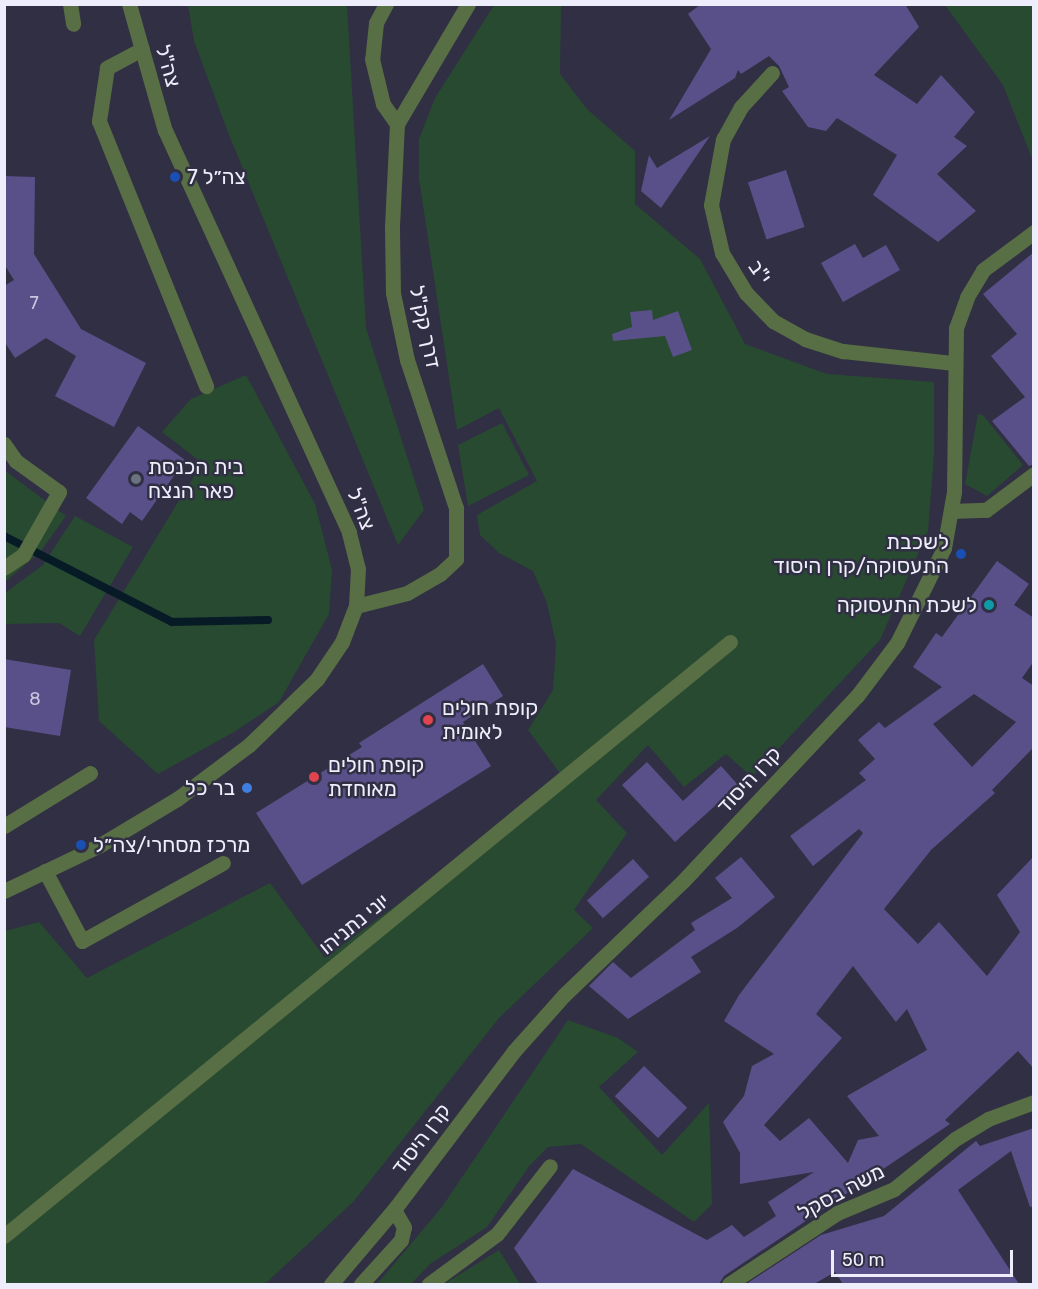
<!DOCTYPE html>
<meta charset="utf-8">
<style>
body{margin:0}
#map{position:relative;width:1038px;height:1289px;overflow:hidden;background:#312f43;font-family:Rubik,"Noto Sans Hebrew",sans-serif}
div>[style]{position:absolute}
.green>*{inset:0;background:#274a31}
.stream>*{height:8px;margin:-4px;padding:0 4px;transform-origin:4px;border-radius:4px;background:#071b27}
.building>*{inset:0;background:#595089;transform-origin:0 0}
.service>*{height:15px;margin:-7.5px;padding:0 7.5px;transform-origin:7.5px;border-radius:7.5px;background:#586e44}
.minor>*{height:15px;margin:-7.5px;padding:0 7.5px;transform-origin:7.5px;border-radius:7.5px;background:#586e44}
.tertiary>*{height:15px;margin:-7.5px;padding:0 7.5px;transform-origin:7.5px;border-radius:7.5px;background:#586e44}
.dots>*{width:16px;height:16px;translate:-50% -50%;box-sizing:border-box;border:3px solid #312f43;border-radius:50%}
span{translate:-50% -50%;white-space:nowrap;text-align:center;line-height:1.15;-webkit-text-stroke:5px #312f43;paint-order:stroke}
.number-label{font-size:18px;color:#c9c6de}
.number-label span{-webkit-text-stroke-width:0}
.street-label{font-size:21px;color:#eeedfb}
.poi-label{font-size:21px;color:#eeedfb}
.left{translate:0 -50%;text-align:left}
.right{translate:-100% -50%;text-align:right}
.frame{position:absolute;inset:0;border:6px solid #eeedfb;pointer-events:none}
.scale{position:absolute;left:831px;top:1250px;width:182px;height:27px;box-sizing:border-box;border:3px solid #eeedfb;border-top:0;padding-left:8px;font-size:18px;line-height:21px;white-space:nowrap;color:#eeedfb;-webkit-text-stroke:4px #312f43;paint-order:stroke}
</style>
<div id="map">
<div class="green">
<div style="clip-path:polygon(188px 5px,347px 5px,366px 328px,424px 510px,398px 545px,229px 135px,194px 41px)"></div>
<div style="clip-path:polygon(494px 5px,561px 5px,560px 74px,587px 109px,635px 151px,635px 204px,700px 259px,745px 344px,827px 374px,934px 382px,934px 455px,928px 531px,880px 640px,752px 777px,726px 754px,684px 787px,648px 745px,596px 800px,627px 833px,574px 910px,593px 928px,499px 1018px,354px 1201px,265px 1284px,5px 1284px,5px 931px,39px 922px,87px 978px,270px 883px,325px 958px,565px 780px,528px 730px,553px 690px,556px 644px,547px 603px,533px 571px,499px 553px,480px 535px,477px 515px,537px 481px,499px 408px,457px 430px,419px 179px,419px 139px,435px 98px)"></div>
<div style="clip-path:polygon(945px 5px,1033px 5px,1033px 161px,1003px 85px)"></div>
<div style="clip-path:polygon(246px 375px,315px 504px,332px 570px,329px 614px,279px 702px,234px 732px,158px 774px,99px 721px,94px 640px,202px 463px,162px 432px,191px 399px)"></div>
<div style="clip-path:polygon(978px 414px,983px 415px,1023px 465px,987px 496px,965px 484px)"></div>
<div style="clip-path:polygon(502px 423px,529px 475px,468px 506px,458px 445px)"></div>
<div style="clip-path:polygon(4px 470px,66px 516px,41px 551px,5px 582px)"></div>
<div style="clip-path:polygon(75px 516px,133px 547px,80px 636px,59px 623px,5px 624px,5px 593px,43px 565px)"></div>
<div style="clip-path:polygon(568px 1020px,618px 1038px,638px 1052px,599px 1087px,662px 1155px,709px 1103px,712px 1204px,694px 1222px,581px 1144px,548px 1147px,530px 1165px,487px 1227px,430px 1264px,411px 1284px,377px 1284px,442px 1207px)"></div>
<div style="clip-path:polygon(499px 1250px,520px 1284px,444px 1284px)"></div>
</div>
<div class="stream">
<div style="left:4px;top:536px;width:189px;rotate:27.1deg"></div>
<div style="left:172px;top:622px;width:96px;rotate:-1.2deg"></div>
</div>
<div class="building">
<div style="clip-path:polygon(701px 4px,905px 4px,919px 27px,874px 75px,917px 104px,941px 75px,975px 112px,954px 137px,967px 146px,937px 174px,976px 211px,938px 242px,873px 195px,897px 155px,837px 118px,826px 131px,808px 127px,782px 91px,789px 87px,779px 66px,769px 56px,741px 74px,738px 70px,735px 78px,669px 120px,711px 49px,688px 14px)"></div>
<div style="clip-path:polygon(710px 136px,661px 208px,641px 191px,649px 155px,657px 168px)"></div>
<div style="left:786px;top:170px;width:60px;height:40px;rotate:72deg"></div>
<div style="clip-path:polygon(4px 176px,35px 177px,34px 254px,81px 329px,146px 363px,114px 427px,55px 396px,76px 356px,46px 338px,15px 358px,4px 341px,4px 286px,14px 280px,4px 264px)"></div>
<div style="clip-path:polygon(855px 244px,863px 258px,886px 245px,900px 270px,843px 302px,821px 263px)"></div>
<div style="clip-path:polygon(1034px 252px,1034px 464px,1029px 466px,992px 421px,1025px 397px,991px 356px,1017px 334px,983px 294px)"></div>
<div style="clip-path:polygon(652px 310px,653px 320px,678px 311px,692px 350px,673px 357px,665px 336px,613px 341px,612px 334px,632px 327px,630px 312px)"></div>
<div style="clip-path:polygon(138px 426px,185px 460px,142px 521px,130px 512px,122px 524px,86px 498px)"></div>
<div style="clip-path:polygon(evenodd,997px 561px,1029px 584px,1014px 605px,1034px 618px,1034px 661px,1022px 678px,1034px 686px,1034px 747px,992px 790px,995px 793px,931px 850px,884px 909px,918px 944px,939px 922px,987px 976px,1020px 932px,997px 895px,1034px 856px,1034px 1069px,1018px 1051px,945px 1120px,950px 1124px,724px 1276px,719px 1284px,538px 1284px,514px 1248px,573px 1169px,707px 1240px,732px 1225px,744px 1237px,776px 1216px,768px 1202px,814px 1172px,740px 1184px,740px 1153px,723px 1122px,744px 1096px,752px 1066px,774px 1054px,724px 1021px,739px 995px,863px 833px,859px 829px,813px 866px,790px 836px,866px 780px,859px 773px,875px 759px,858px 740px,879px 722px,885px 728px,942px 687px,913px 667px,936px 633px,942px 637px,997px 561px,974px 694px,1016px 722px,972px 767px,933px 724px,974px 694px,997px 561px,853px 966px,896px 1022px,907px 1009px,927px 1050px,847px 1096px,879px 1136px,858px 1140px,848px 1163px,809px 1118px,780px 1141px,764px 1125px,842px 1038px,816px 1014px,853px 966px)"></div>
<div style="clip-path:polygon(4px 659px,71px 670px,60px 736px,4px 727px)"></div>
<div style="clip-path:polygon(483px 664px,503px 696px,463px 722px,491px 766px,302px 885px,256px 813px,362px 747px,359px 743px)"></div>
<div style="clip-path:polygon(647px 762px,683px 801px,721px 766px,738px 785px,675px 842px,622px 785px)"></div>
<div style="clip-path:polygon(741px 857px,775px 897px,737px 928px,691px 957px,701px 972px,628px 1019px,589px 986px,613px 962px,631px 978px,695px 930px,691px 923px,732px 898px,715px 878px)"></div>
<div style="left:633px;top:859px;width:24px;height:62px;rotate:48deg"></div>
<div style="left:644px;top:1066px;width:60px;height:42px;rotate:44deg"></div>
<div style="clip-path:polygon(1034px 1128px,1034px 1206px,1030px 1207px,1011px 1151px,958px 1190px,1019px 1284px,843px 1284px,835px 1272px,814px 1284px,746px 1284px,821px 1235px,884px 1216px,976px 1141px,980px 1146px)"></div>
</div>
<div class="service">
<div style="left:70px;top:4px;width:20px;rotate:81deg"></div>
<div style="left:142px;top:49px;width:40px;rotate:152deg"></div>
<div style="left:107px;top:68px;width:54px;rotate:98.6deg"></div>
<div style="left:99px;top:121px;width:286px;rotate:68deg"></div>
<div style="left:772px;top:73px;width:46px;rotate:132.4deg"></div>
<div style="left:741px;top:107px;width:37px;rotate:119deg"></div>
<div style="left:723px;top:139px;width:67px;rotate:100.3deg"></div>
<div style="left:711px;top:205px;width:49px;rotate:77.1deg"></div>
<div style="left:722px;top:253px;width:47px;rotate:59deg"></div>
<div style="left:746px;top:293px;width:39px;rotate:46deg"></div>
<div style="left:773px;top:321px;width:37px;rotate:29deg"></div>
<div style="left:805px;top:339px;width:40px;rotate:18deg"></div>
<div style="left:843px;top:351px;width:112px;rotate:6.2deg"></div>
<div style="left:4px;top:444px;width:21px;rotate:55deg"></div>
<div style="left:16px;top:461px;width:53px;rotate:35.8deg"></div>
<div style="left:59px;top:492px;width:73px;rotate:119.7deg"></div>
<div style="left:23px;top:555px;width:23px;rotate:146deg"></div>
<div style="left:4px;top:826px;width:101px;rotate:-31.6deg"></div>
<div style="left:45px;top:871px;width:79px;rotate:62.1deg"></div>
<div style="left:82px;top:941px;width:161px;rotate:-29deg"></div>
<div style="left:4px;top:1236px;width:938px;rotate:-39.29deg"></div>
<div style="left:361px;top:1284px;width:59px;rotate:-47.7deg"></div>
<div style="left:401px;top:1240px;width:13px;rotate:-77deg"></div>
<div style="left:404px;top:1227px;width:20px;rotate:-120deg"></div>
<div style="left:429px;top:1284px;width:84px;rotate:-36.3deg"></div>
<div style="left:497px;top:1234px;width:86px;rotate:-52.1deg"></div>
</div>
<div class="minor">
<div style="left:386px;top:4px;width:21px;rotate:118deg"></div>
<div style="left:376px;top:23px;width:36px;rotate:96deg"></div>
<div style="left:372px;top:59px;width:46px;rotate:76.3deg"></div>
<div style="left:383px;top:104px;width:24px;rotate:55deg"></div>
<div style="left:951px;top:511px;width:35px;rotate:-2deg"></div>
<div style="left:986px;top:510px;width:60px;rotate:-36.9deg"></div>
<div style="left:356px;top:606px;width:53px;rotate:-14.3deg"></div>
<div style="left:407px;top:593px;width:38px;rotate:-30deg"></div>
<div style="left:440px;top:574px;width:22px;rotate:-43deg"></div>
<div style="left:456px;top:559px;width:51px;rotate:-90deg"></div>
<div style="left:456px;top:508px;width:156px;rotate:-108.3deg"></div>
<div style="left:407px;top:360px;width:68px;rotate:-101.8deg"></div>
<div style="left:393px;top:293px;width:67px;rotate:-90.9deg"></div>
<div style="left:392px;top:226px;width:102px;rotate:-87.2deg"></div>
<div style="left:397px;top:124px;width:139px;rotate:-59.4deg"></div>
<div style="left:331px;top:1284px;width:101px;rotate:-49.8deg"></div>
<div style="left:396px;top:1207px;width:196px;rotate:-52.9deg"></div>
<div style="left:514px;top:1051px;width:75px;rotate:-48.2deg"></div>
<div style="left:564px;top:995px;width:165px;rotate:-43.8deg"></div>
<div style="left:683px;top:881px;width:254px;rotate:-46.8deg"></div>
<div style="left:857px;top:696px;width:66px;rotate:-53deg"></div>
<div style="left:897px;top:643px;width:106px;rotate:-63.7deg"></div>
<div style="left:944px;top:548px;width:57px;rotate:-79.9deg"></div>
<div style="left:954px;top:492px;width:164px;rotate:-89.3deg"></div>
<div style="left:956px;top:328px;width:33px;rotate:-70deg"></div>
<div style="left:967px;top:297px;width:31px;rotate:-59deg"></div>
<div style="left:983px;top:270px;width:64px;rotate:-36.7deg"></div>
<div style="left:729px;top:1284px;width:129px;rotate:-33.3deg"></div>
<div style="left:837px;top:1213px;width:62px;rotate:-22.8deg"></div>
<div style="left:894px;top:1189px;width:79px;rotate:-39.3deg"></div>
<div style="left:955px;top:1139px;width:39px;rotate:-31deg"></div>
<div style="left:988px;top:1119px;width:49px;rotate:-20.3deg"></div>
</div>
<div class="tertiary">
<div style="left:4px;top:891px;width:106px;rotate:-25.6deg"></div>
<div style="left:100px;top:845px;width:90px;rotate:-30.9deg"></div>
<div style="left:177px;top:799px;width:90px;rotate:-36.9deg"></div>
<div style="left:249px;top:745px;width:95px;rotate:-44.1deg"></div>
<div style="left:317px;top:679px;width:45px;rotate:-56deg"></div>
<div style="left:342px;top:642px;width:39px;rotate:-69deg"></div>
<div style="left:356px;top:606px;width:37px;rotate:-87deg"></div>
<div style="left:358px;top:569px;width:38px;rotate:-104deg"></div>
<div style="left:349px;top:532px;width:441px;rotate:-114.6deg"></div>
<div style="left:165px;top:131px;width:132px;rotate:-105.8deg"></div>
</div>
<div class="dots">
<div style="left:175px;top:177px;background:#1a4fb4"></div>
<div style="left:136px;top:479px;background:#6b7280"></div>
<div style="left:961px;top:554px;background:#1a4fb4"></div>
<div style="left:989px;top:605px;background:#0f9aa8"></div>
<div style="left:428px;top:720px;background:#e0444e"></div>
<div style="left:314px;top:777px;background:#e0444e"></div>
<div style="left:247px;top:788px;background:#3f7fe0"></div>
<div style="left:81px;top:845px;background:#1a4fb4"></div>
</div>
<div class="number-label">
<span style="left:34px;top:303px">7</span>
<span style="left:35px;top:699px">8</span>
</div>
<div class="street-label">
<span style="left:168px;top:66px;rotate:74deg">צה"ל</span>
<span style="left:760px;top:272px;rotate:55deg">י"ב</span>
<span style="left:425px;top:327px;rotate:78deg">דרך קק"ל</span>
<span style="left:361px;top:509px;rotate:69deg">צה"ל</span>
<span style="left:749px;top:780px;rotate:-47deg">קרן היסוד</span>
<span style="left:354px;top:924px;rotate:-39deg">יוני נתניהו</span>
<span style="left:421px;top:1139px;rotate:-53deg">קרן היסוד</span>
<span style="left:841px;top:1192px;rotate:-28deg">משה בסקל</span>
</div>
<div class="poi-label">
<span class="left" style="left:187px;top:177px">צה״ל 7</span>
<span class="left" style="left:148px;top:479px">בית הכנסת<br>פאר הנצח</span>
<span class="right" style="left:949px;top:554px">לשכבת<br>התעסוקה/קרן היסוד</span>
<span class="right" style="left:977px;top:605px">לשכת התעסוקה</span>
<span class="left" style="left:442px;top:720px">קופת חולים<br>לאומית</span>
<span class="left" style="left:328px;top:777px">קופת חולים<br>מאוחדת</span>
<span class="right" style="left:235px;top:788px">בר כל</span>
<span class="left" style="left:93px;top:845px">מרכז מסחרי/צה״ל</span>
</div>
<div class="frame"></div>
<div class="scale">50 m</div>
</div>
